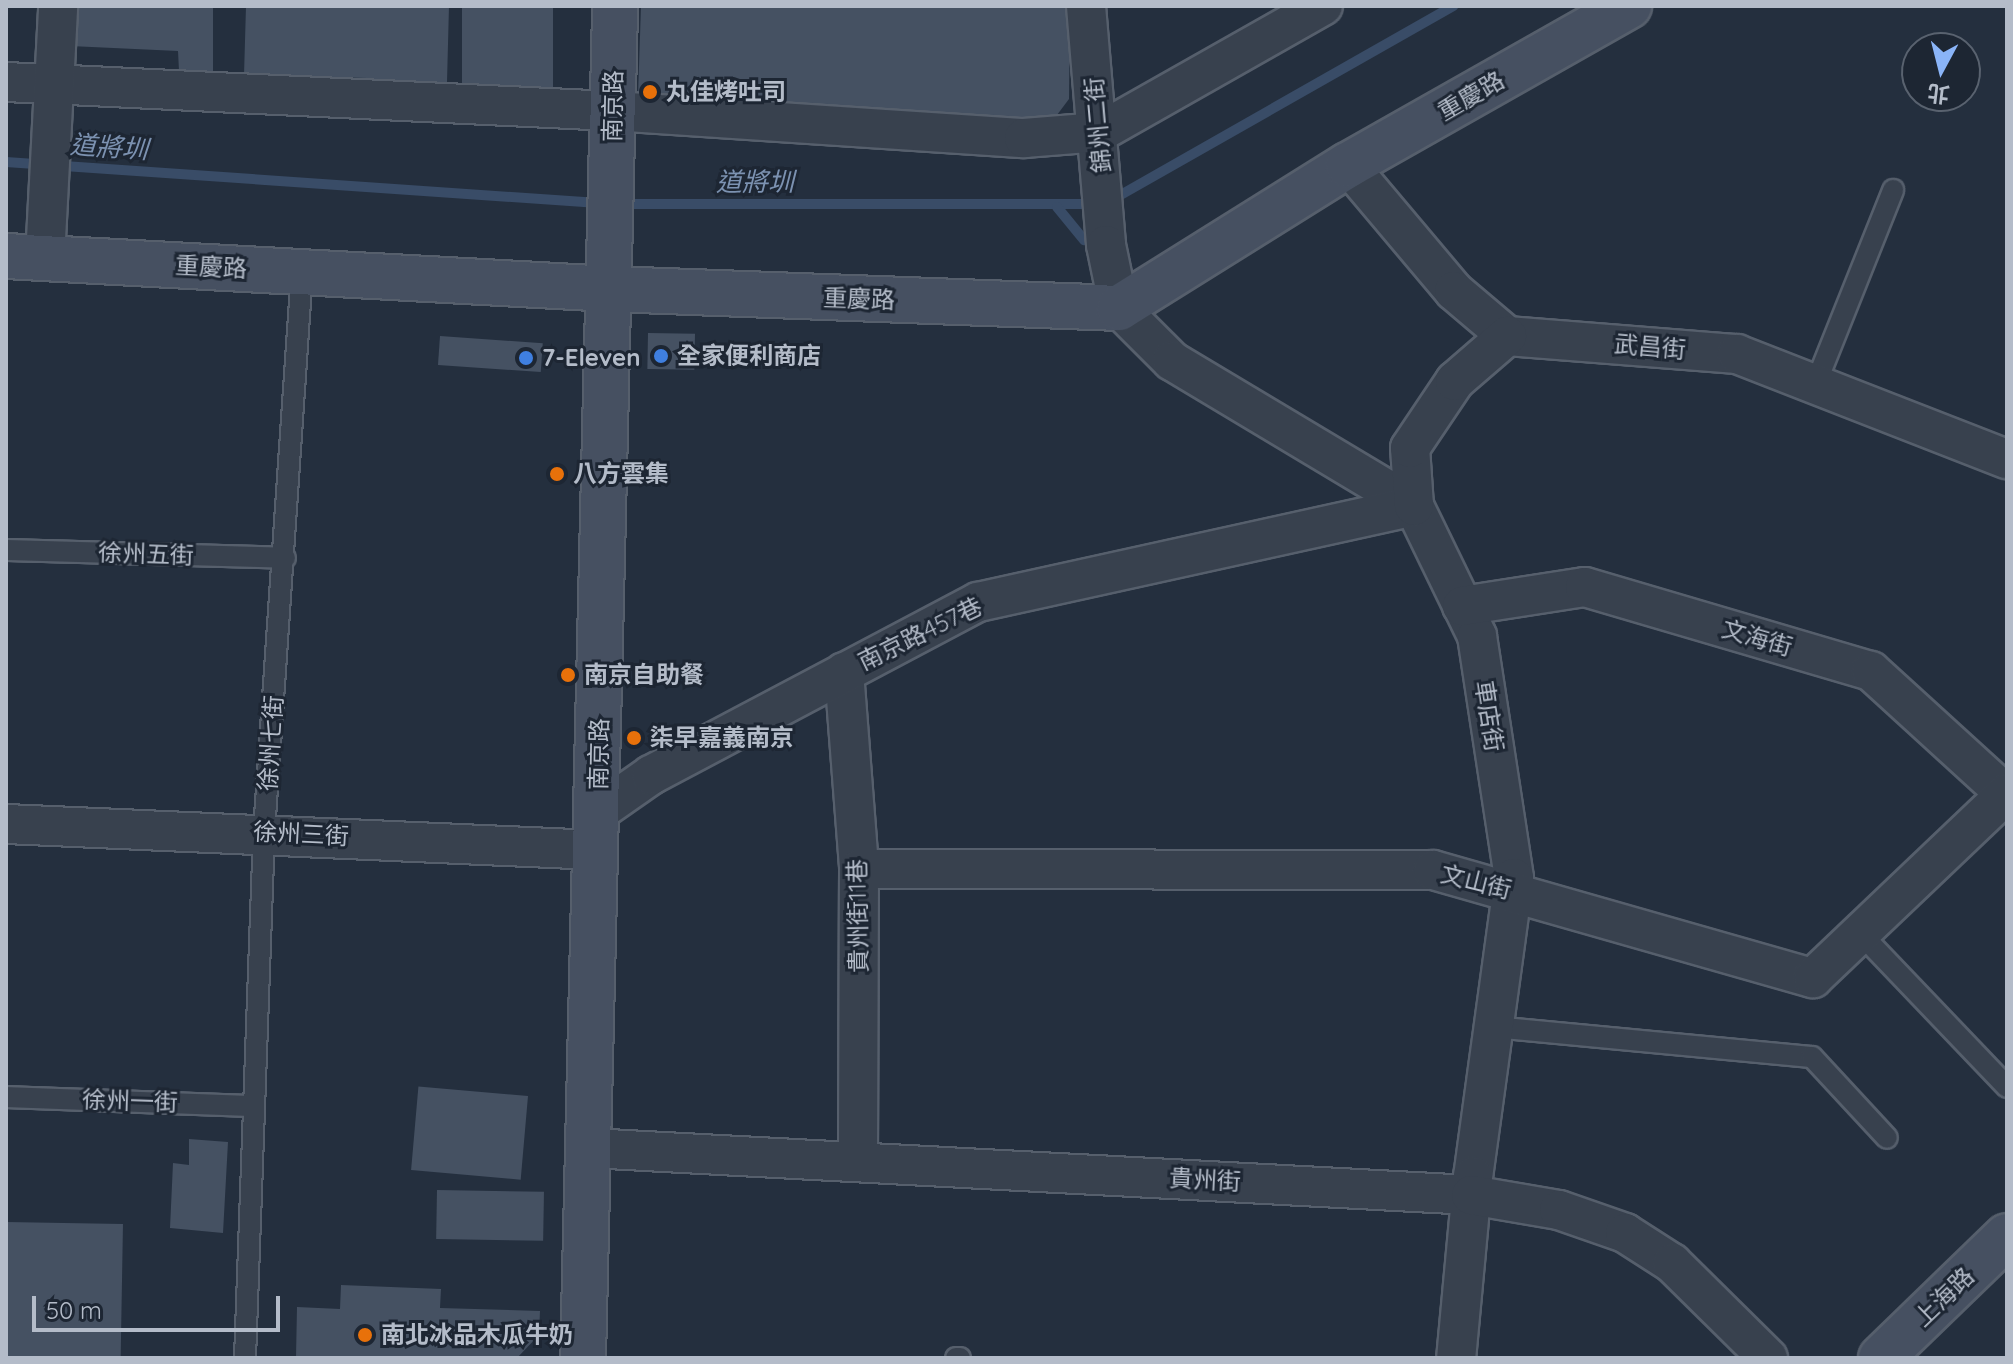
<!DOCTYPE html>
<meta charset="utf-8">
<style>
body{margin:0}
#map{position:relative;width:2013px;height:1364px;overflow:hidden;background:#242f3e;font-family:Quicksand,"Noto Sans TC",sans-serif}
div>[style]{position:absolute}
.stream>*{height:10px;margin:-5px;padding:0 5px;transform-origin:5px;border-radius:5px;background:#394c67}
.building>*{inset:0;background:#455162;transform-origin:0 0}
.roads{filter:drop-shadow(2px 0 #565f6c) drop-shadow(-2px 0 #565f6c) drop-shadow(0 2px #565f6c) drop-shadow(0 -2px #565f6c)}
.lane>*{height:20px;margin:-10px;padding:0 10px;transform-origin:10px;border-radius:10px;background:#38414e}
.street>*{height:38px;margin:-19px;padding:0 19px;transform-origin:19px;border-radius:19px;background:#38414e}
.secondary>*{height:44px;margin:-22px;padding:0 22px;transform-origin:22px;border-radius:22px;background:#465061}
.dots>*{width:22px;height:22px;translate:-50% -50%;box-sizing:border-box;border:4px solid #1d2633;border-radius:50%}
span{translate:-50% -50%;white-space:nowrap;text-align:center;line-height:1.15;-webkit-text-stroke:6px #1d2633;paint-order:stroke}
.poi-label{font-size:24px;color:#b4bcc9;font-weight:700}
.left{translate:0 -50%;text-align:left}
.street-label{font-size:24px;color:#b4bcc9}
.water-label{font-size:26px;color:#7c92b1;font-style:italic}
.frame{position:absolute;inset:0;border:8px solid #b4bcc9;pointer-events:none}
.north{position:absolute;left:1901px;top:32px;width:80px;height:80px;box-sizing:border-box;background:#1d2633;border:2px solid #59626f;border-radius:50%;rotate:187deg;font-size:22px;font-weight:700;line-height:32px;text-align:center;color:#b4bcc9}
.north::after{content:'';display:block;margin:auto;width:28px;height:36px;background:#8ab4f8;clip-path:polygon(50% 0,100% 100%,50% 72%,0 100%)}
.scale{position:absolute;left:32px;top:1296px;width:248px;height:36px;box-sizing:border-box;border:4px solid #b4bcc9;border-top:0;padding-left:10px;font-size:24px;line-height:28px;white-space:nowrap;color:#b4bcc9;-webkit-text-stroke:6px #1d2633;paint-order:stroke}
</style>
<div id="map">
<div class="stream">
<div style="left:6px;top:162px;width:594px;rotate:3.96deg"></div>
<div style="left:1110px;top:201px;width:395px;rotate:-29.6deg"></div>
<div style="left:619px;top:204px;width:475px"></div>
<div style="left:1057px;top:207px;width:43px;rotate:50.7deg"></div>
</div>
<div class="building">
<div style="clip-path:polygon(71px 6px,213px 6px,213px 71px,179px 71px,178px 51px,70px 46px)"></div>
<div style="clip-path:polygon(246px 6px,449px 6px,447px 82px,426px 82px,427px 89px,367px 87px,367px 78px,244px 75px)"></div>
<div style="left:462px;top:6px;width:91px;height:83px"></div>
<div style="clip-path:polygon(641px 6px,1070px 6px,1069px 99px,1057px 115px,1039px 120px,638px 96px)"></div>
<div style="left:648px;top:333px;width:47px;height:36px;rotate:1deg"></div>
<div style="left:440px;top:336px;width:103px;height:29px;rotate:4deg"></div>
<div style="left:528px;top:1096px;width:84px;height:110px;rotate:95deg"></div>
<div style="clip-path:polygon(189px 1139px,228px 1142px,223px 1233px,170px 1228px,173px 1163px,189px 1165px)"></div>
<div style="left:437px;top:1190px;width:107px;height:49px;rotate:1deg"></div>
<div style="left:6px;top:1222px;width:117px;height:135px;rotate:1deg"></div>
<div style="clip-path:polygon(341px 1285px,441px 1289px,440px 1308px,540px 1311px,539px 1335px,517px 1358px,296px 1357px,297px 1307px,340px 1309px)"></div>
</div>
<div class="roads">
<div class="lane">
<div style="left:1816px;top:383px;width:208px;rotate:-68.2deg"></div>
<div style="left:6px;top:550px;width:279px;rotate:1.6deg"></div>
<div style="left:1860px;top:933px;width:213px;rotate:46.3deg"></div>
<div style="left:1493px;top:1027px;width:320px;rotate:5.4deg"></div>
<div style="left:1812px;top:1057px;width:110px;rotate:47.2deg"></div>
<div style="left:6px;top:1097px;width:248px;rotate:2.1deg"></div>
<div style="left:245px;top:1358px;width:526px;rotate:-87.93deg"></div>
<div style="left:264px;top:832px;width:561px;rotate:-86.12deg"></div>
<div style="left:956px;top:1358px;width:4px"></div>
</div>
<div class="street">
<div style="left:1086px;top:6px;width:240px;rotate:85.2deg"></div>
<div style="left:1106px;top:245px;width:64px;rotate:78.3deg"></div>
<div style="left:1119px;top:308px;width:75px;rotate:45deg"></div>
<div style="left:1172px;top:361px;width:282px;rotate:30.9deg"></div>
<div style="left:1414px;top:506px;width:144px;rotate:64.1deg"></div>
<div style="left:1477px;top:636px;width:245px;rotate:81.3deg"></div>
<div style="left:1514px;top:878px;width:301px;rotate:97.8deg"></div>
<div style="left:1473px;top:1176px;width:183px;rotate:95.3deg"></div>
<div style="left:6px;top:82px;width:608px;rotate:2.74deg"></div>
<div style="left:613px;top:111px;width:412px;rotate:3.8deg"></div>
<div style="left:1024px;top:138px;width:76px;rotate:-4.5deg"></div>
<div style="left:1100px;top:132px;width:256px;rotate:-29.5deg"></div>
<div style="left:1348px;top:165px;width:165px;rotate:49.9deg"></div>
<div style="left:1454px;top:291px;width:70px;rotate:40.3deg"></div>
<div style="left:1507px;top:336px;width:231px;rotate:4.5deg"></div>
<div style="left:1737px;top:354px;width:290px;rotate:21.3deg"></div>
<div style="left:45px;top:258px;width:252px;rotate:-87deg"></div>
<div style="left:1462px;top:606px;width:124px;rotate:-8.8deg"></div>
<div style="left:1585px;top:587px;width:298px;rotate:16.4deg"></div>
<div style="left:1871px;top:671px;width:184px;rotate:42.4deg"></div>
<div style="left:844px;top:672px;width:198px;rotate:85.6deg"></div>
<div style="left:859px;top:869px;width:291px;rotate:90.2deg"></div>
<div style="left:598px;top:812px;width:65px;rotate:-34.9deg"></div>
<div style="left:651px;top:775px;width:370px;rotate:-27.9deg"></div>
<div style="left:978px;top:602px;width:446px;rotate:-12.4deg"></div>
<div style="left:1414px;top:506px;width:58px;rotate:-93.9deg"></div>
<div style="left:1410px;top:448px;width:81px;rotate:-56.1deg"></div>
<div style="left:1455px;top:381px;width:69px;rotate:-40.9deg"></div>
<div style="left:6px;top:824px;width:592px;rotate:2.52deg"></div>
<div style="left:859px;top:869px;width:574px;rotate:0.1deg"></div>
<div style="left:1433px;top:870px;width:395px;rotate:15.9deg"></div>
<div style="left:1813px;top:978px;width:268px;rotate:-43.6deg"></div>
<div style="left:589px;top:1148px;width:883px;rotate:3.05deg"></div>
<div style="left:1471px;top:1195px;width:89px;rotate:9.7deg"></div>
<div style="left:1559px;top:1210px;width:70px;rotate:19.2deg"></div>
<div style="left:1625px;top:1233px;width:56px;rotate:32.6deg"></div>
<div style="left:1672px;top:1263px;width:135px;rotate:44.7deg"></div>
</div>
<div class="secondary">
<div style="left:6px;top:256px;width:606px;rotate:3.12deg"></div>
<div style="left:611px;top:289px;width:508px;rotate:2.14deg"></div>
<div style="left:1119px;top:308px;width:270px;rotate:-32deg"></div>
<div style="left:1348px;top:165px;width:323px;rotate:-29.5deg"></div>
<div style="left:583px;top:1358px;width:1352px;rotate:-88.64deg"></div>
<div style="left:1881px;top:1358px;width:175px;rotate:-44.1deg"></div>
</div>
</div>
<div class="dots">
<div style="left:650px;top:92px;background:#e8710a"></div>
<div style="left:661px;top:356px;background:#3f7fe0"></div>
<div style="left:526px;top:358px;background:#3f7fe0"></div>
<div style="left:557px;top:474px;background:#e8710a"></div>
<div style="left:568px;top:675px;background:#e8710a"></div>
<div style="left:634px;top:738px;background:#e8710a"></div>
<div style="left:365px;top:1335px;background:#e8710a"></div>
</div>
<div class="poi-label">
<span class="left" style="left:666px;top:92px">丸佳烤吐司</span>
<span class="left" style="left:677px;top:356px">全家便利商店</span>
<span class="left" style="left:542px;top:358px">7-Eleven</span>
<span class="left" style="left:573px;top:474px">八方雲集</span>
<span class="left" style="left:584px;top:675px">南京自助餐</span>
<span class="left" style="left:650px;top:738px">柒早嘉義南京</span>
<span class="left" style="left:381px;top:1335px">南北冰品木瓜牛奶</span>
</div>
<div class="street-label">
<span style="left:1471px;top:96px;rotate:-30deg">重慶路</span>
<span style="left:613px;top:106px;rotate:-89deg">南京路</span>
<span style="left:1098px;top:125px;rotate:-95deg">錦州二街</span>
<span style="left:211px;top:267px;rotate:3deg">重慶路</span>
<span style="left:859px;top:299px;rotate:2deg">重慶路</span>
<span style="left:1650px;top:347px;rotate:5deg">武昌街</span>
<span style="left:146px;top:554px;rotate:2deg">徐州五街</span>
<span style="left:920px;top:634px;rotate:-26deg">南京路457巷</span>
<span style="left:1757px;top:638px;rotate:16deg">文海街</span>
<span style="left:1489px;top:716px;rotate:81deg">車店街</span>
<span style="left:271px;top:743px;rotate:-86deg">徐州七街</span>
<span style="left:599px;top:754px;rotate:-89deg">南京路</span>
<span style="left:301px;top:834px;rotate:3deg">徐州三街</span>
<span style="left:1476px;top:882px;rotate:14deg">文山街</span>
<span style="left:858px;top:916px;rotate:-91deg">貴州街11巷</span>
<span style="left:130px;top:1101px;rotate:2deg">徐州一街</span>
<span style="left:1205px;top:1180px;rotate:3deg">貴州街</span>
<span style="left:1944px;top:1297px;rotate:-44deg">上海路</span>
</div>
<div class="water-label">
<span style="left:109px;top:147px;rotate:4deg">道將圳</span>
<span style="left:755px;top:182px">道將圳</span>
</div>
<div class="frame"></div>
<div class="north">北</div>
<div class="scale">50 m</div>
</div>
